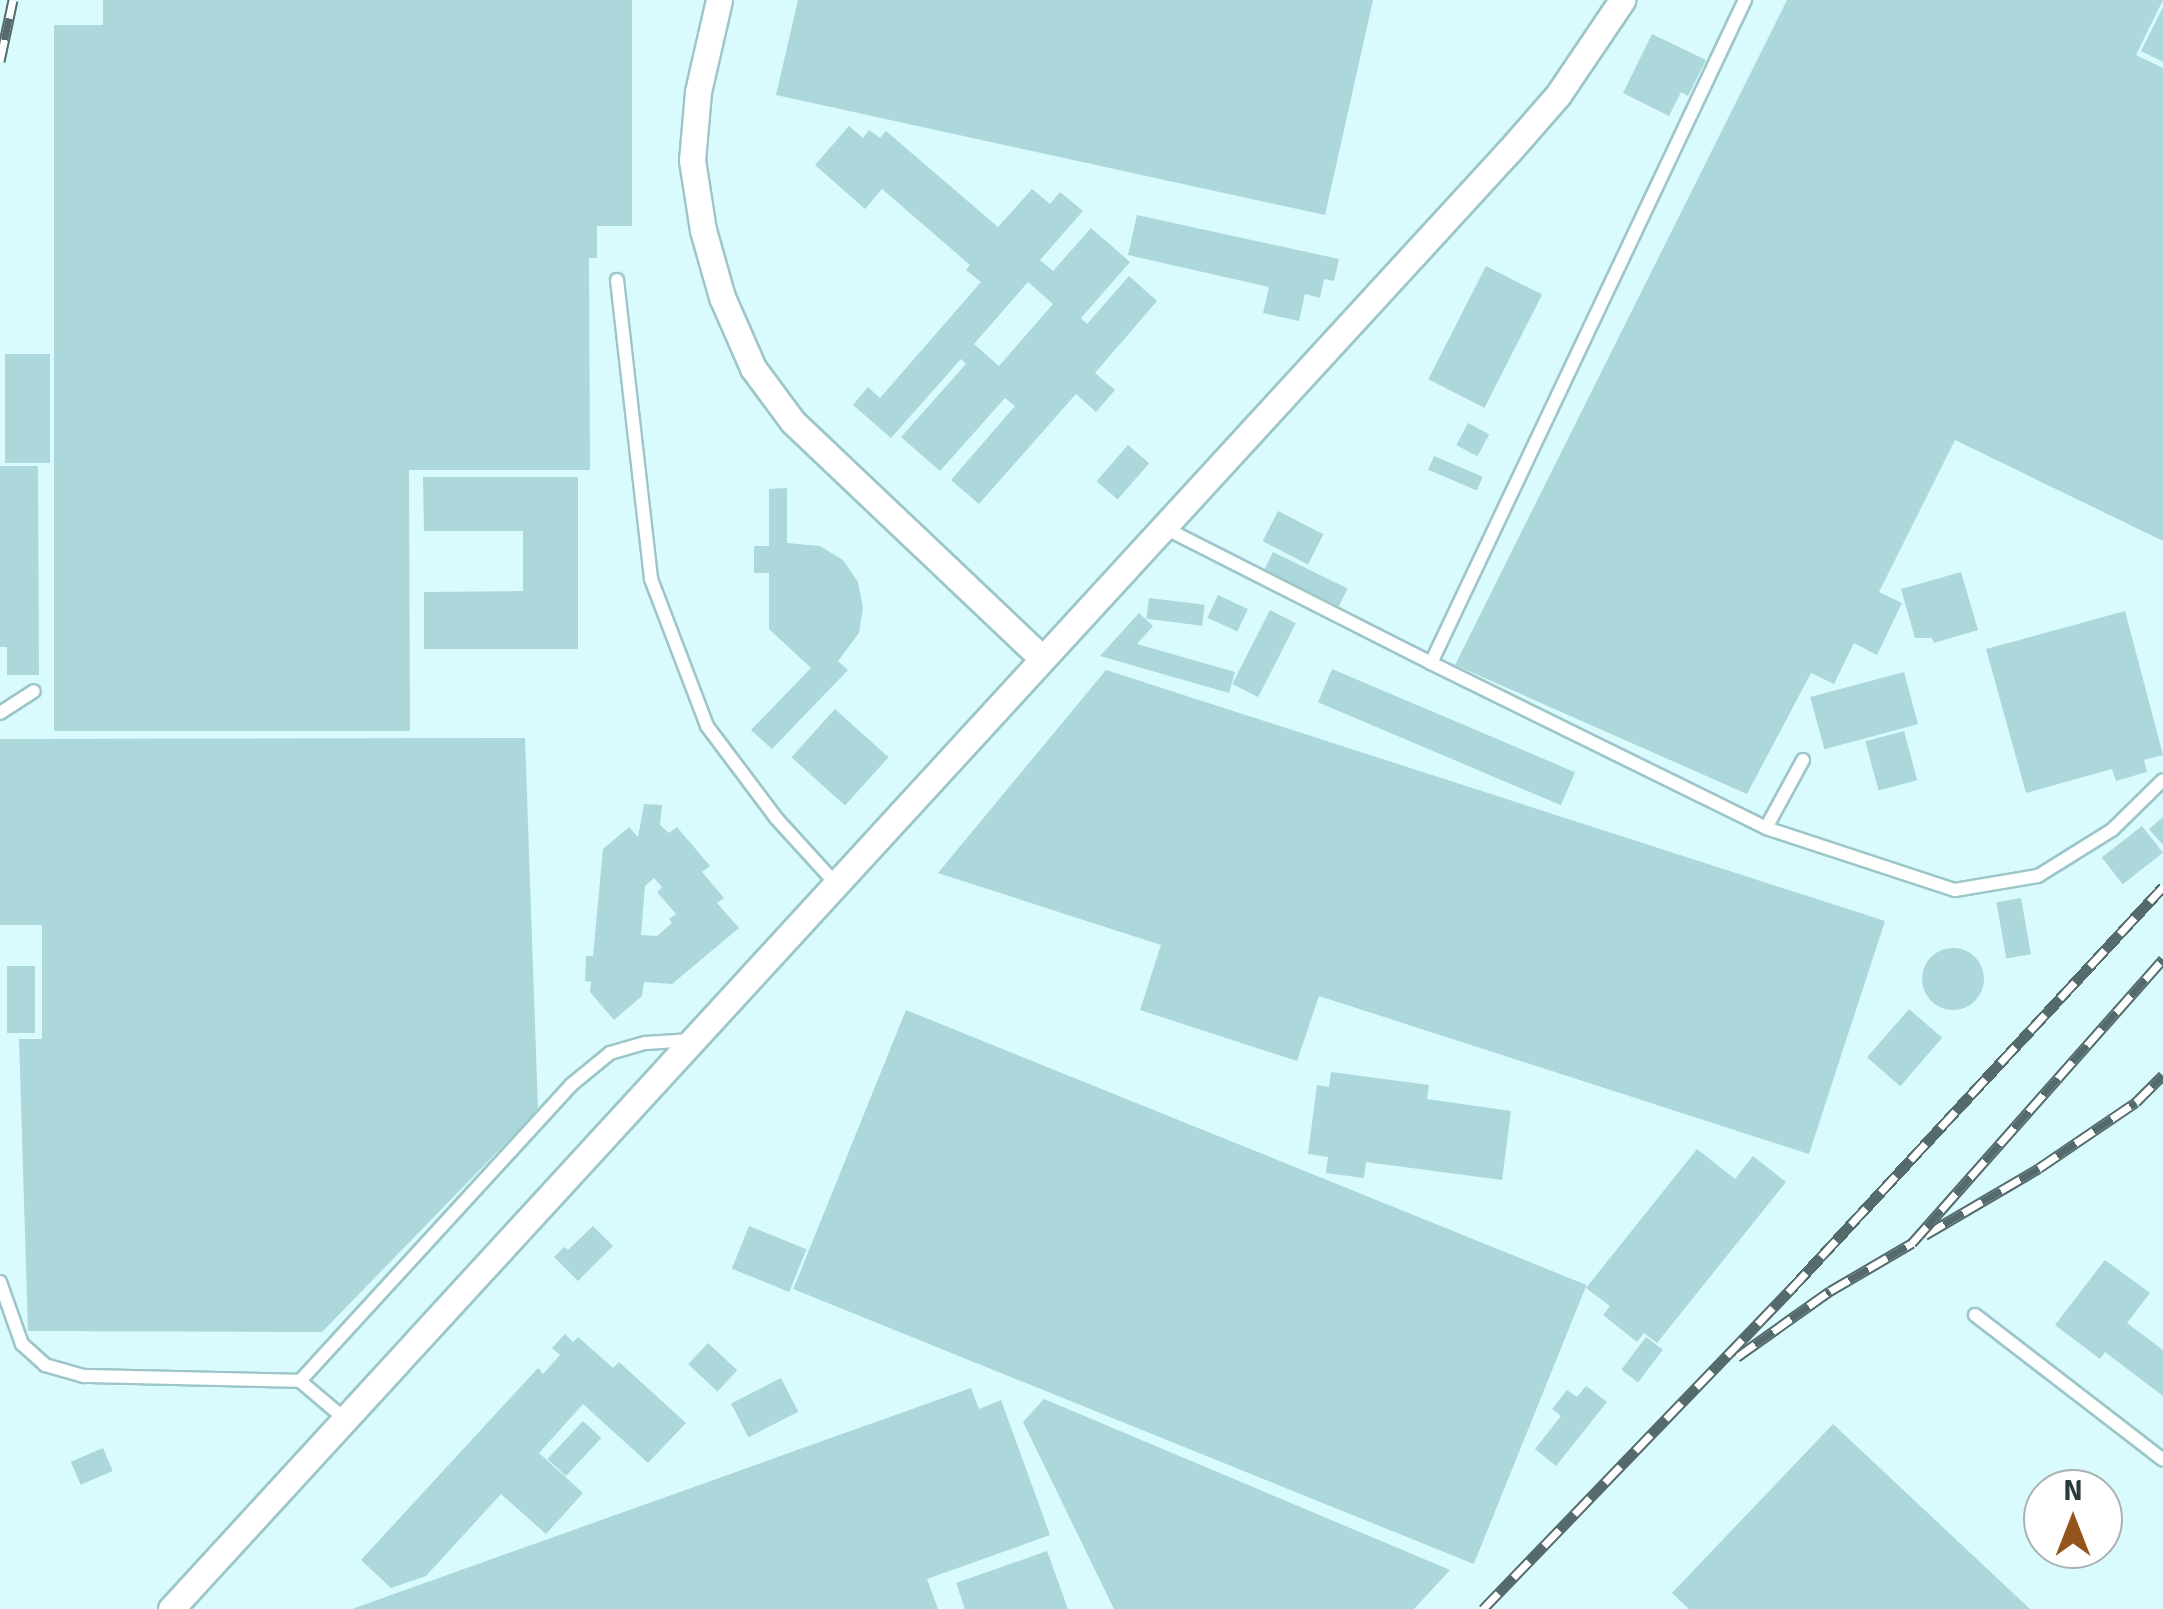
<!DOCTYPE html>
<style>
body{margin:0}
#map{position:relative;width:2163px;height:1609px;overflow:hidden;background:#d9fbfe;font-family:Signika,sans-serif}
div>[style]{position:absolute}
.building>*{inset:0;background:#acd7db;transform-origin:0 0}
.round{border-radius:50%}
.roads{filter:drop-shadow(2px 0 #9cc6ca) drop-shadow(-2px 0 #9cc6ca) drop-shadow(0 2px #9cc6ca) drop-shadow(0 -2px #9cc6ca)}
.service>*{height:12px;margin:-6px;padding:0 6px;transform-origin:6px;border-radius:6px;background:#fff}
.minor>*{height:25px;margin:-12.5px;padding:0 12.5px;transform-origin:12.5px;border-radius:12.5px;background:#fff}
.rail>*{height:11px;margin-top:-5.5px;transform-origin:0;background:repeating-linear-gradient(90deg,#fff 0 22px,#546a6b 0 44px);box-sizing:border-box;border-block:2px solid #546a6b}
span{translate:-50% -50%;white-space:nowrap;text-align:center;line-height:1.15;-webkit-text-stroke:10px #fff;paint-order:stroke}
.north{position:absolute;left:2023px;top:1469px;width:100px;height:100px;box-sizing:border-box;background:#fff;border:2px solid #a9b1b1;border-radius:50%;rotate:0deg;font-size:28px;font-weight:700;line-height:40px;text-align:center;color:#293b3c}
.north::after{content:'';display:block;margin:auto;width:35px;height:45px;background:#94551c;clip-path:polygon(50% 0,100% 100%,50% 72%,0 100%)}
</style>
<div id="map">
<div class="building">
<div style="clip-path:polygon(103px 0,632px 0,632px 226px,597px 226px,597px 258px,589px 258px,590px 470px,409px 470px,410px 731px,54px 731px,54px 25px,103px 25px)"></div>
<div style="clip-path:polygon(798px 0,1373px 0,1325px 215px,776px 95px)"></div>
<div style="clip-path:polygon(1787px 0,2163px 0,2136px 55px,2163px 68px,2163px 541px,1955px 440px,1879px 592px,1902px 603px,1877px 655px,1854px 643px,1834px 684px,1811px 673px,1747px 794px,1455px 665px)"></div>
<div style="clip-path:polygon(2163px 7px,2163px 62px,2141px 51px)"></div>
<div style="clip-path:polygon(1652px 34px,1706px 60px,1688px 96px,1681px 92px,1669px 116px,1623px 93px)"></div>
<div style="clip-path:polygon(evenodd,849px 126px,863px 138px,869px 130px,880px 138px,886px 131px,998px 227px,1032px 189px,1050px 204px,1060px 192px,1083px 211px,1040px 260px,1053px 271px,1091px 228px,1130px 262px,1081px 318px,1087px 324px,1129px 276px,1157px 301px,1095px 373px,1115px 390px,1096px 412px,1076px 394px,979px 504px,951px 480px,1015px 406px,1005px 398px,940px 471px,901px 437px,966px 364px,961px 359px,891px 438px,853px 405px,868px 387px,880px 398px,981px 282px,966px 270px,970px 265px,882px 189px,865px 209px,815px 165px,849px 126px,1028px 282px,1053px 304px,999px 366px,974px 344px,1028px 282px)"></div>
<div style="clip-path:polygon(1137px 215px,1339px 259px,1334px 281px,1324px 279px,1320px 298px,1305px 294px,1299px 321px,1263px 313px,1269px 287px,1128px 255px)"></div>
<div style="left:1486px;top:266px;width:63px;height:127px;rotate:27deg"></div>
<div style="left:5px;top:354px;width:45px;height:109px"></div>
<div style="left:1468px;top:423px;width:24px;height:25px;rotate:28deg"></div>
<div style="left:1128px;top:445px;width:28px;height:48px;rotate:41deg"></div>
<div style="left:1434px;top:456px;width:53px;height:15px;rotate:23deg"></div>
<div style="clip-path:polygon(0 466px,38px 466px,39px 675px,7px 675px,7px 647px,0 647px)"></div>
<div style="clip-path:polygon(423px 477px,578px 477px,578px 649px,424px 649px,424px 592px,523px 591px,523px 531px,424px 531px)"></div>
<div style="clip-path:polygon(787px 488px,787px 543px,820px 546px,843px 560px,858px 582px,863px 608px,859px 633px,838px 661px,848px 670px,772px 749px,751px 730px,811px 668px,769px 629px,769px 573px,754px 573px,754px 546px,769px 546px,769px 489px)"></div>
<div style="left:1278px;top:511px;width:51px;height:34px;rotate:27deg"></div>
<div style="left:1273px;top:552px;width:83px;height:20px;rotate:26deg"></div>
<div style="clip-path:polygon(1961px 572px,1978px 630px,1934px 643px,1932px 638px,1915px 638px,1901px 589px)"></div>
<div style="left:1218px;top:595px;width:33px;height:25px;rotate:25deg"></div>
<div style="left:1149px;top:598px;width:56px;height:21px;rotate:7deg"></div>
<div style="left:1270px;top:610px;width:29px;height:83px;rotate:27deg"></div>
<div style="clip-path:polygon(2125px 611px,2163px 755px,2144px 760px,2147px 772px,2116px 781px,2112px 769px,2026px 793px,1986px 649px)"></div>
<div style="clip-path:polygon(1139px 613px,1153px 626px,1137px 644px,1235px 672px,1229px 693px,1100px 656px)"></div>
<div style="left:1332px;top:669px;width:264px;height:36px;rotate:23deg"></div>
<div style="clip-path:polygon(1106px 670px,1885px 921px,1809px 1154px,1319px 996px,1297px 1061px,1140px 1010px,1161px 945px,938px 873px)"></div>
<div style="left:1904px;top:672px;width:54px;height:97px;rotate:75deg"></div>
<div style="left:835px;top:709px;width:72px;height:65px;rotate:42deg"></div>
<div style="left:1904px;top:731px;width:51px;height:40px;rotate:75deg"></div>
<div style="clip-path:polygon(525px 738px,538px 1110px,322px 1332px,28px 1331px,19px 1039px,42px 1039px,42px 925px,0 925px,0 739px)"></div>
<div style="clip-path:polygon(evenodd,644px 804px,662px 805px,660px 825px,669px 833px,677px 827px,710px 866px,702px 872px,724px 898px,717px 903px,739px 928px,672px 984px,644px 982px,642px 996px,614px 1020px,590px 992px,591px 982px,585px 981px,586px 956px,593px 956px,603px 849px,629px 827px,638px 837px,644px 804px,654px 878px,662px 887px,657px 892px,676px 914px,669px 919px,672px 923px,657px 936px,641px 935px,645px 886px,654px 878px)"></div>
<div style="clip-path:polygon(2163px 817px,2163px 845px,2149px 829px)"></div>
<div style="left:2142px;top:826px;width:34px;height:51px;rotate:52deg"></div>
<div style="left:2021px;top:898px;width:57px;height:25px;rotate:80deg"></div>
<div class="round" style="left:1922px;top:948px;width:62px;height:62px"></div>
<div style="left:7px;top:966px;width:28px;height:67px"></div>
<div style="left:1909px;top:1009px;width:44px;height:64px;rotate:41deg"></div>
<div style="left:906px;top:1010px;width:734px;height:301px;rotate:22deg"></div>
<div style="clip-path:polygon(1331px 1072px,1429px 1085px,1427px 1099px,1511px 1111px,1502px 1180px,1366px 1162px,1364px 1178px,1326px 1173px,1328px 1157px,1308px 1154px,1317px 1085px,1329px 1087px)"></div>
<div style="clip-path:polygon(1697px 1149px,1735px 1179px,1753px 1156px,1786px 1182px,1657px 1343px,1644px 1333px,1637px 1342px,1603px 1315px,1610px 1306px,1586px 1288px)"></div>
<div style="clip-path:polygon(593px 1226px,613px 1246px,578px 1281px,554px 1257px,564px 1247px,568px 1250px)"></div>
<div style="left:749px;top:1226px;width:62px;height:46px;rotate:22deg"></div>
<div style="clip-path:polygon(2105px 1260px,2150px 1293px,2127px 1323px,2163px 1350px,2163px 1396px,2105px 1352px,2100px 1359px,2055px 1325px)"></div>
<div style="clip-path:polygon(565px 1334px,573px 1342px,578px 1337px,613px 1368px,619px 1362px,686px 1423px,648px 1463px,583px 1404px,539px 1453px,583px 1493px,546px 1534px,501px 1494px,426px 1576px,391px 1588px,361px 1560px,538px 1368px,543px 1374px,560px 1355px,552px 1348px)"></div>
<div style="left:1646px;top:1337px;width:21px;height:41px;rotate:37deg"></div>
<div style="left:708px;top:1343px;width:40px;height:29px;rotate:43deg"></div>
<div style="left:781px;top:1378px;width:38px;height:56px;rotate:63deg"></div>
<div style="clip-path:polygon(1586px 1386px,1607px 1402px,1556px 1466px,1535px 1449px,1561px 1416px,1552px 1409px,1567px 1390px,1577px 1397px)"></div>
<div style="clip-path:polygon(971px 1388px,979px 1409px,1001px 1400px,1050px 1535px,927px 1579px,938px 1609px,352px 1609px)"></div>
<div style="clip-path:polygon(1044px 1399px,1450px 1570px,1414px 1609px,1114px 1609px,1023px 1422px)"></div>
<div style="left:583px;top:1421px;width:25px;height:52px;rotate:43deg"></div>
<div style="clip-path:polygon(1833px 1424px,2030px 1609px,1689px 1609px,1672px 1593px)"></div>
<div style="left:103px;top:1448px;width:25px;height:35px;rotate:67deg"></div>
<div style="clip-path:polygon(1047px 1551px,1068px 1609px,965px 1609px,956px 1583px)"></div>
</div>
<div class="roads">
<div class="service">
<div style="left:617px;top:280px;width:301px;rotate:83.5deg"></div>
<div style="left:651px;top:579px;width:157px;rotate:69.1deg"></div>
<div style="left:707px;top:726px;width:115px;rotate:53.1deg"></div>
<div style="left:776px;top:818px;width:89px;rotate:47.7deg"></div>
<div style="left:1163px;top:527px;width:301px;rotate:26.9deg"></div>
<div style="left:1431px;top:663px;width:734px;rotate:-64.66deg"></div>
<div style="left:1431px;top:663px;width:373px;rotate:26.2deg"></div>
<div style="left:0;top:713px;width:40px;rotate:-32.9deg"></div>
<div style="left:1803px;top:760px;width:77px;rotate:118.6deg"></div>
<div style="left:1766px;top:828px;width:199px;rotate:18.2deg"></div>
<div style="left:1955px;top:890px;width:84px;rotate:-9.6deg"></div>
<div style="left:2038px;top:876px;width:87px;rotate:-31.9deg"></div>
<div style="left:2112px;top:830px;width:71px;rotate:-44.4deg"></div>
<div style="left:0;top:1282px;width:66px;rotate:70.5deg"></div>
<div style="left:22px;top:1344px;width:31px;rotate:42deg"></div>
<div style="left:45px;top:1365px;width:41px;rotate:15.8deg"></div>
<div style="left:84px;top:1376px;width:216px;rotate:1.3deg"></div>
<div style="left:300px;top:1381px;width:401px;rotate:-47.5deg"></div>
<div style="left:571px;top:1085px;width:50px;rotate:-39.4deg"></div>
<div style="left:610px;top:1053px;width:37px;rotate:-16deg"></div>
<div style="left:646px;top:1043px;width:45px;rotate:-3.8deg"></div>
<div style="left:1975px;top:1315px;width:237px;rotate:37.6deg"></div>
<div style="left:300px;top:1381px;width:59px;rotate:40.2deg"></div>
</div>
<div class="minor">
<div style="left:719px;top:0;width:94px;rotate:102.9deg"></div>
<div style="left:698px;top:92px;width:68px;rotate:95deg"></div>
<div style="left:692px;top:160px;width:71px;rotate:81.1deg"></div>
<div style="left:703px;top:230px;width:70px;rotate:74.2deg"></div>
<div style="left:722px;top:297px;width:77px;rotate:66.4deg"></div>
<div style="left:753px;top:368px;width:67px;rotate:53.5deg"></div>
<div style="left:793px;top:422px;width:343px;rotate:43.5deg"></div>
<div style="left:171px;top:1609px;width:1980px;rotate:-47.46deg"></div>
<div style="left:1510px;top:150px;width:73px;rotate:-48.9deg"></div>
<div style="left:1558px;top:95px;width:115px;rotate:-56deg"></div>
</div>
</div>
<div class="rail">
<div style="left:0;top:61px;width:62px;rotate:-78deg"></div>
<div style="left:1925px;top:1235px;width:132px;rotate:-30.4deg"></div>
<div style="left:2039px;top:1168px;width:117px;rotate:-34.2deg"></div>
<div style="left:2136px;top:1102px;width:38px;rotate:-45deg"></div>
<div style="left:1737px;top:1357px;width:114px;rotate:-35.4deg"></div>
<div style="left:1830px;top:1291px;width:95px;rotate:-30.3deg"></div>
<div style="left:1912px;top:1243px;width:379px;rotate:-48.5deg"></div>
<div style="left:1483px;top:1609px;width:444px;rotate:-46.1deg"></div>
<div style="left:1791px;top:1289px;width:548px;rotate:-47.22deg"></div>
</div>
<div class="north">N</div>
</div>
